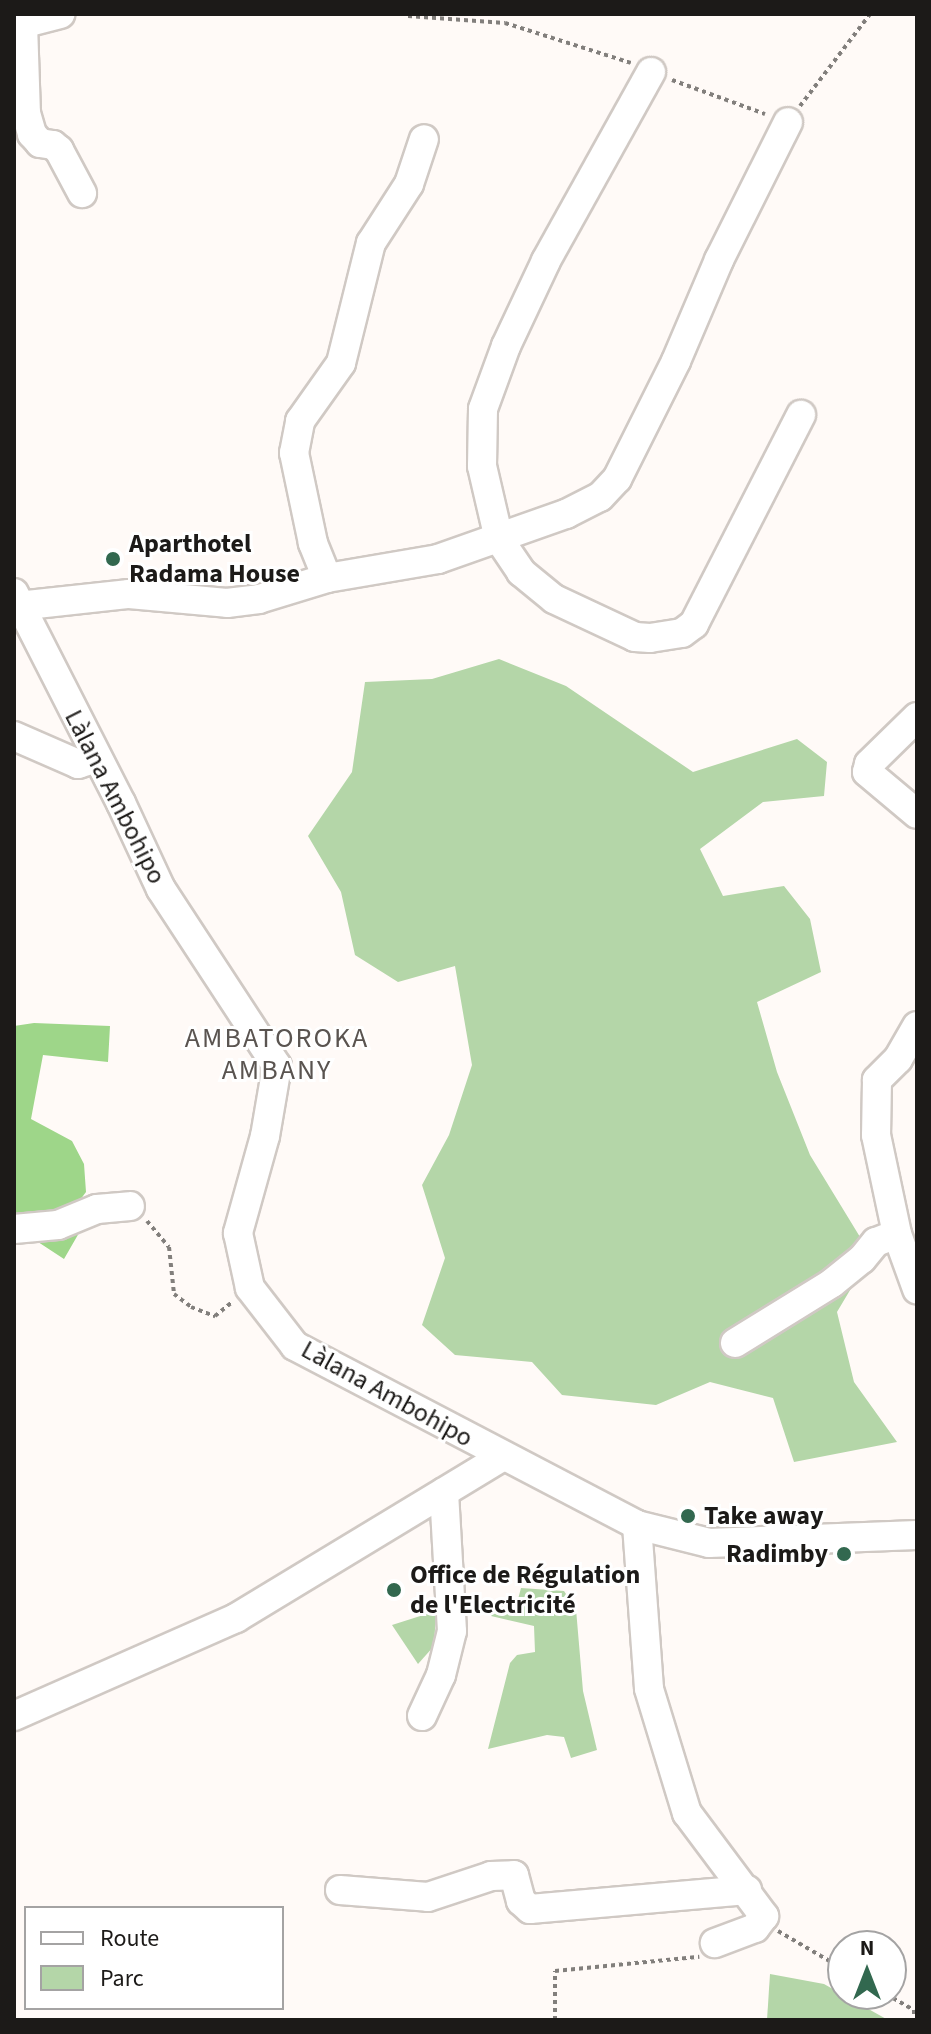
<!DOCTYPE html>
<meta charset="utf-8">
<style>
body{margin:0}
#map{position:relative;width:931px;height:2034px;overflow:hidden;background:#fffaf7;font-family:"Source Sans 3",sans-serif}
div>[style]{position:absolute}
.green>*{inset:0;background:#b4d6a8}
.forest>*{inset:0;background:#9ed689}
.path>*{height:4px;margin-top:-2px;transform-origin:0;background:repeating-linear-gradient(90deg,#827f7c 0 4px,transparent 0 8px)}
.roads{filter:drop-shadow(2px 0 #d0c9c4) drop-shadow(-2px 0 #d0c9c4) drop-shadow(0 2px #d0c9c4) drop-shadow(0 -2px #d0c9c4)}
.minor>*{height:28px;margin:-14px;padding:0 14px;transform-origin:14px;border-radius:14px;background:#fff}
.dots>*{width:22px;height:22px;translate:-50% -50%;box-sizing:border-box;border:4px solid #fff;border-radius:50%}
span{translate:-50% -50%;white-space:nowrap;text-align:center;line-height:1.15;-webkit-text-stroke:6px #fff;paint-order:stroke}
.poi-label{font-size:26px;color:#1c1a18;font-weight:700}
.left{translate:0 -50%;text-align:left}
.right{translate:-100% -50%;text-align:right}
.street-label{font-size:26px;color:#1c1a18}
.neighbourhood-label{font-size:28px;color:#5a5450;letter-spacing:2px}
.frame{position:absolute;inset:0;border:16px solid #1c1a18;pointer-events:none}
.legend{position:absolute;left:24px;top:1906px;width:260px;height:104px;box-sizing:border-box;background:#fff;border:2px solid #a4a3a3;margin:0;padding:10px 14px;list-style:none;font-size:24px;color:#1c1a18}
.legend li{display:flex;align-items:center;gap:16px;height:40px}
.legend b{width:40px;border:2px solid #a4a3a3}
.north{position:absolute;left:827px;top:1930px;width:80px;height:80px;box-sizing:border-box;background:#fff;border:2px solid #a4a3a3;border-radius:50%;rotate:0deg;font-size:22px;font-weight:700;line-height:32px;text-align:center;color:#1c1a18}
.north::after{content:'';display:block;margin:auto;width:28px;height:36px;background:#32684f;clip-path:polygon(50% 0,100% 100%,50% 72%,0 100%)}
</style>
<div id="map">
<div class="green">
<div style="clip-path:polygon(499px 659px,566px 686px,693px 772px,797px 739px,827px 762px,824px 796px,763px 802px,700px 849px,723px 896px,784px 886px,810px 919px,821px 972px,757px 1002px,777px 1072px,810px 1155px,871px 1255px,837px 1312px,854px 1382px,897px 1442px,794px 1462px,773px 1398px,710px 1382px,656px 1405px,562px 1395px,532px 1362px,455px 1355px,422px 1325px,445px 1258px,422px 1185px,449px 1135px,472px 1065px,455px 966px,398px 982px,355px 955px,341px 892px,308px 836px,352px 772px,365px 682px,432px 679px)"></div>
<div style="clip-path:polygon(521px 1588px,564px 1591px,576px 1609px,583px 1691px,597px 1750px,571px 1758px,564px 1737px,547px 1735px,488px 1749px,510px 1663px,517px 1655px,535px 1652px,534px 1626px,491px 1616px,496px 1600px,517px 1603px)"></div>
<div style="clip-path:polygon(436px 1611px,434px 1646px,418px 1664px,392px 1625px)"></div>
<div style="clip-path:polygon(770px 1974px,824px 1984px,888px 2020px,767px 2020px)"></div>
</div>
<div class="forest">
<div style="clip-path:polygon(34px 1023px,110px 1026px,108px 1062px,43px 1055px,31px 1119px,72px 1141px,84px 1164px,86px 1192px,74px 1208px,83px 1226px,64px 1259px,35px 1240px,14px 1217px,14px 1026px)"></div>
</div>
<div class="path">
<div style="left:408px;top:16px;width:97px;rotate:4.1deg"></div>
<div style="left:505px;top:23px;width:132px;rotate:17.6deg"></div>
<div style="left:672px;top:80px;width:99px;rotate:20.1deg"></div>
<div style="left:800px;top:106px;width:116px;rotate:-52.7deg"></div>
<div style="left:147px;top:1221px;width:34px;rotate:50deg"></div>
<div style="left:169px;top:1247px;width:47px;rotate:83.9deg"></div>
<div style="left:174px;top:1294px;width:21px;rotate:37deg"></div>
<div style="left:191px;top:1307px;width:26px;rotate:21deg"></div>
<div style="left:215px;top:1316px;width:22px;rotate:-39deg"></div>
<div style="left:778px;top:1931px;width:75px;rotate:30.3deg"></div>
<div style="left:886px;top:1994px;width:32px;rotate:30deg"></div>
<div style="left:914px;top:2010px;width:10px;rotate:90deg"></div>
<div style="left:555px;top:2020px;width:49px;rotate:-90deg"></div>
<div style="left:555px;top:1971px;width:145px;rotate:-5.6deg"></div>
</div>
<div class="roads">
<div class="minor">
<div style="left:23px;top:24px;width:89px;rotate:88.1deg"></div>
<div style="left:26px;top:113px;width:22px;rotate:74deg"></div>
<div style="left:32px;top:134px;width:12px;rotate:48deg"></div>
<div style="left:40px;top:143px;width:13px;rotate:9deg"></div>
<div style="left:53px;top:145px;width:8px;rotate:40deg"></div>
<div style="left:59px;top:150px;width:49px;rotate:61.9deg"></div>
<div style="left:14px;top:26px;width:48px;rotate:-14.6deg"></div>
<div style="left:651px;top:72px;width:216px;rotate:119.1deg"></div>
<div style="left:546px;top:261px;width:94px;rotate:115.2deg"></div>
<div style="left:506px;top:346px;width:67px;rotate:110.1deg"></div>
<div style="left:483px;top:409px;width:57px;rotate:91deg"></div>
<div style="left:482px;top:466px;width:75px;rotate:76.9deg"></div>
<div style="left:499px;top:539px;width:40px;rotate:56deg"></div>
<div style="left:521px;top:572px;width:43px;rotate:39.3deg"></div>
<div style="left:554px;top:599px;width:89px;rotate:25.1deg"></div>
<div style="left:635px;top:637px;width:15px;rotate:4deg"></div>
<div style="left:650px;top:638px;width:32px;rotate:-9deg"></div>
<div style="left:682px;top:633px;width:15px;rotate:-37deg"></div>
<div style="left:694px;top:624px;width:235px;rotate:-62.9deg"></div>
<div style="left:327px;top:578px;width:38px;rotate:-112deg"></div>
<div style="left:313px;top:543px;width:92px;rotate:-101.9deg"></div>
<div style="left:294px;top:453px;width:33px;rotate:-79deg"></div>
<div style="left:300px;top:421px;width:71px;rotate:-54.7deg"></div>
<div style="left:341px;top:363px;width:124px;rotate:-76deg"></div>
<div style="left:371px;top:243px;width:70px;rotate:-57.2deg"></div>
<div style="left:409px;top:184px;width:47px;rotate:-71.6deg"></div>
<div style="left:14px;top:593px;width:236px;rotate:63deg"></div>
<div style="left:121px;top:803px;width:95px;rotate:65.1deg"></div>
<div style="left:161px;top:889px;width:212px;rotate:56.8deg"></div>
<div style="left:277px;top:1066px;width:71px;rotate:99.7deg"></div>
<div style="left:265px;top:1136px;width:101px;rotate:105.6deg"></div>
<div style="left:238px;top:1233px;width:56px;rotate:77.7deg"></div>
<div style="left:250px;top:1288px;width:73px;rotate:52.2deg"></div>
<div style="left:295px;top:1346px;width:386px;rotate:27.6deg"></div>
<div style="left:637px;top:1525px;width:74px;rotate:14deg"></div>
<div style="left:709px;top:1543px;width:208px;rotate:-2.2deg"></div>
<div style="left:18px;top:606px;width:112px;rotate:-6.2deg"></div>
<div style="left:129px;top:594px;width:98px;rotate:5.2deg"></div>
<div style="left:227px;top:603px;width:32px;rotate:-7deg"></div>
<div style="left:259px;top:599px;width:71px;rotate:-17.2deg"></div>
<div style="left:327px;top:578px;width:113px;rotate:-9.7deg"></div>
<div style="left:438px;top:559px;width:136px;rotate:-19.4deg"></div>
<div style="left:566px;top:514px;width:38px;rotate:-27deg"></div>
<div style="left:600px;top:497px;width:25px;rotate:-47deg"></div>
<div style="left:617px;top:479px;width:132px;rotate:-63.4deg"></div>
<div style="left:676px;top:361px;width:110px;rotate:-66.9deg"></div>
<div style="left:719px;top:260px;width:154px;rotate:-63.4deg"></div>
<div style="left:917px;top:717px;width:67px;rotate:135.6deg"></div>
<div style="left:869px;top:764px;width:8px;rotate:104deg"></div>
<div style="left:867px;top:772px;width:65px;rotate:40deg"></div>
<div style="left:14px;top:736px;width:70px;rotate:23.6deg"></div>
<div style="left:78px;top:764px;width:20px;rotate:-18deg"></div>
<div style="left:917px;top:1026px;width:38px;rotate:120deg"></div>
<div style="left:898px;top:1059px;width:30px;rotate:135deg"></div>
<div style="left:877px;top:1080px;width:55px;rotate:91deg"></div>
<div style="left:876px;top:1135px;width:101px;rotate:78deg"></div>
<div style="left:897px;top:1234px;width:59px;rotate:70deg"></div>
<div style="left:14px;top:1229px;width:44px;rotate:-5.2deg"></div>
<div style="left:58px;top:1225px;width:42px;rotate:-22.3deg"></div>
<div style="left:97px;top:1209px;width:33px;rotate:-5deg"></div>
<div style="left:735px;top:1343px;width:114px;rotate:-31.7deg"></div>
<div style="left:832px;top:1283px;width:38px;rotate:-39deg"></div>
<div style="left:862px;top:1259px;width:22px;rotate:-51deg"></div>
<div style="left:876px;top:1242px;width:22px;rotate:-21deg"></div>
<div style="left:637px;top:1525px;width:164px;rotate:85.8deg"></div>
<div style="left:649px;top:1689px;width:130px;rotate:73deg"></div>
<div style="left:687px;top:1813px;width:129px;rotate:53.2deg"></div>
<div style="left:764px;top:1916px;width:15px;rotate:127deg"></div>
<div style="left:755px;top:1928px;width:43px;rotate:159.4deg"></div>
<div style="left:14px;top:1716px;width:243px;rotate:-23.8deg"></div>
<div style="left:236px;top:1618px;width:311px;rotate:-31.2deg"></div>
<div style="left:422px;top:1716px;width:45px;rotate:-65.1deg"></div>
<div style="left:441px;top:1675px;width:45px;rotate:-76deg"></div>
<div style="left:452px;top:1631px;width:139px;rotate:-93.3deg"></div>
<div style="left:340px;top:1890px;width:88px;rotate:4.5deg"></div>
<div style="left:428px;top:1897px;width:66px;rotate:-18.4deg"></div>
<div style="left:491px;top:1876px;width:23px;rotate:-2deg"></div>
<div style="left:514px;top:1875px;width:27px;rotate:75deg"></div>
<div style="left:521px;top:1901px;width:12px;rotate:42deg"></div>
<div style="left:530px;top:1909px;width:218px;rotate:-5deg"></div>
</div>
</div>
<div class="dots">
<div style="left:113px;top:559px;background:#32684f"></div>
<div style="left:688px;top:1516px;background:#32684f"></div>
<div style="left:844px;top:1554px;background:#32684f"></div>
<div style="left:394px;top:1590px;background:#32684f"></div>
</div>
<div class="poi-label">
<span class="left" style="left:129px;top:559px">Aparthotel<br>Radama House</span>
<span class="left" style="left:704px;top:1516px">Take away</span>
<span class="right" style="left:828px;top:1554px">Radimby</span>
<span class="left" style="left:410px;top:1590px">Office de Régulation<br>de l'Electricité</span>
</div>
<div class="street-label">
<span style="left:115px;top:797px;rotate:63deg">Làlana Ambohipo</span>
<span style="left:387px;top:1394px;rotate:29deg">Làlana Ambohipo</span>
</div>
<div class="neighbourhood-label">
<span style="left:277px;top:1054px">AMBATOROKA<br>AMBANY</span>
</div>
<div class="frame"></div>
<ul class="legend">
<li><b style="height:10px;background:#fff"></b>Route</li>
<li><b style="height:22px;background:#b4d6a8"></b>Parc</li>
</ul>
<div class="north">N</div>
</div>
